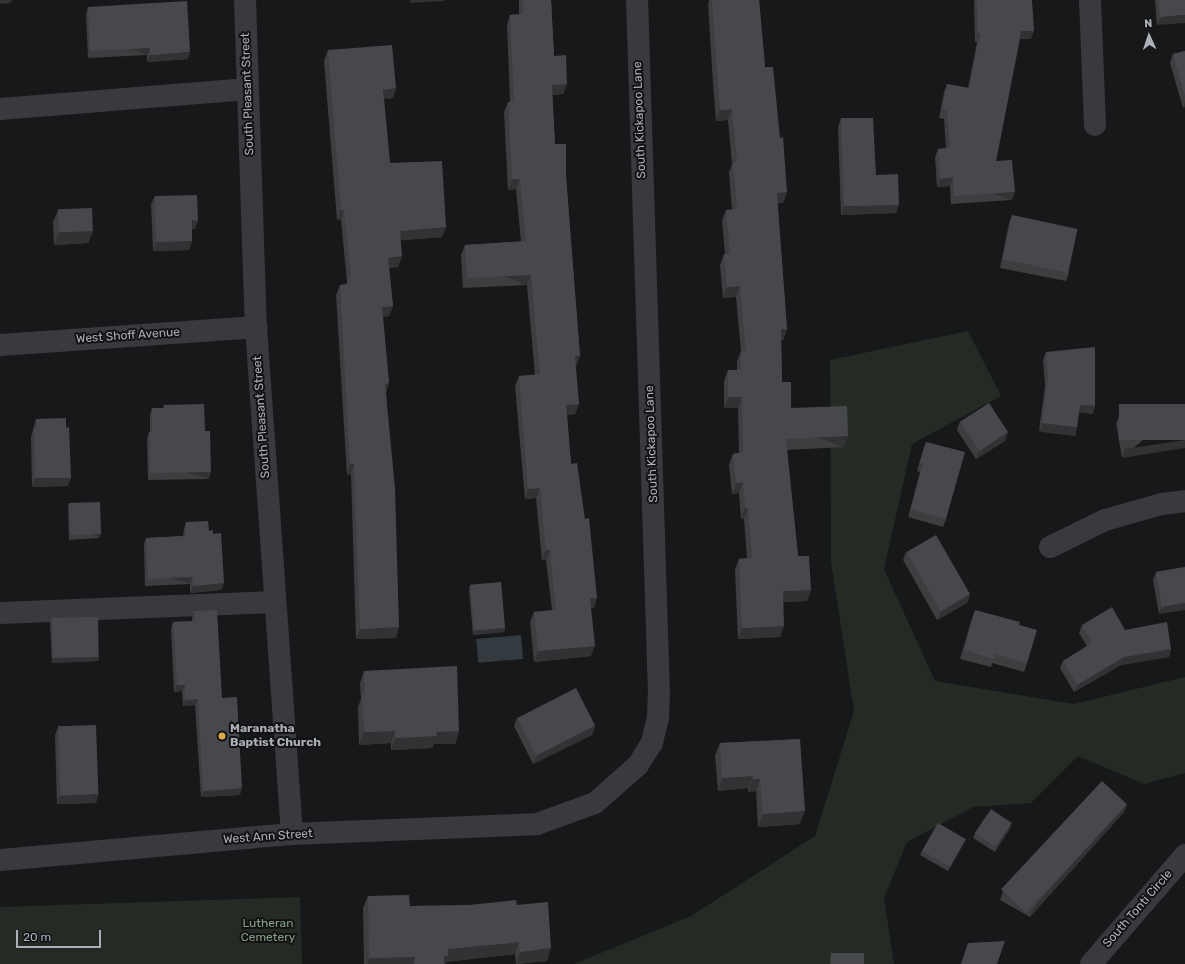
<!DOCTYPE html>
<style>
body{margin:0}
#map{position:relative;width:1185px;height:964px;overflow:hidden;background:#171819;font-family:Rubik,sans-serif}
div>[style]{position:absolute}
.green>*{inset:0;background:#242b25}
.water>*{inset:0;background:#333a40;transform-origin:0 0}
.minor>*{height:22px;margin:-11px;padding:0 11px;transform-origin:11px;border-radius:11px;background:#393a3e}
.wall>*{inset:0;background:#3d3e40}
.shaded-wall>*{inset:0;background:#323234;transform-origin:0 0}
.building>*{inset:0;background:#47484b;transform-origin:0 0}
.dots>*{width:11px;height:11px;translate:-50% -50%;box-sizing:border-box;border:2px solid #121214;border-radius:50%}
span{translate:-50% -50%;white-space:nowrap;text-align:center;line-height:1.15;-webkit-text-stroke:4px #121214;paint-order:stroke}
.street-label{font-size:12px;color:#abafb7}
.poi-label{font-size:12px;color:#abafb7;font-weight:700}
.left{translate:0 -50%;text-align:left}
.park-label{font-size:12px;color:#85a086}
.north{position:absolute;left:1129px;top:16px;width:40px;height:40px;-webkit-text-stroke:3px #121214;paint-order:stroke;rotate:357deg;font-size:11px;font-weight:700;line-height:16px;text-align:center;color:#abafb7}
.north::after{content:'';display:block;margin:auto;width:14px;height:18px;background:#abafb7;clip-path:polygon(50% 0,100% 100%,50% 72%,0 100%)}
.scale{position:absolute;left:16px;top:930px;width:85px;height:18px;box-sizing:border-box;border:2px solid #abafb7;border-top:0;padding-left:5px;font-size:12px;line-height:14px;white-space:nowrap;color:#abafb7;-webkit-text-stroke:3px #121214;paint-order:stroke}
</style>
<div id="map">
<div class="green">
<div style="clip-path:polygon(968px 331px,1001px 396px,912px 444px,884px 569px,935px 681px,1074px 704px,1185px 677px,1185px 773px,1144px 784px,1078px 756px,1031px 803px,973px 807px,907px 842px,884px 898px,894px 964px,574px 964px,691px 916px,815px 836px,854px 711px,831px 562px,830px 360px)"></div>
<div style="clip-path:polygon(300px 897px,302px 964px,0 964px,0 907px)"></div>
</div>
<div class="water">
<div style="left:521px;top:635px;width:24px;height:45px;rotate:85deg"></div>
</div>
<div class="minor">
<div style="left:245px;top:0;width:327px;rotate:88.1deg"></div>
<div style="left:256px;top:327px;width:508px;rotate:85.94deg"></div>
<div style="left:1090px;top:0;width:125px;rotate:87.7deg"></div>
<div style="left:0;top:109px;width:249px;rotate:-4.6deg"></div>
<div style="left:0;top:345px;width:257px;rotate:-4deg"></div>
<div style="left:1050px;top:547px;width:61px;rotate:-26.1deg"></div>
<div style="left:1105px;top:520px;width:59px;rotate:-15.7deg"></div>
<div style="left:1162px;top:504px;width:23px;rotate:-7deg"></div>
<div style="left:0;top:613px;width:275px;rotate:-2.3deg"></div>
<div style="left:0;top:860px;width:293px;rotate:-5.1deg"></div>
<div style="left:292px;top:834px;width:245px;rotate:-2.3deg"></div>
<div style="left:537px;top:824px;width:62px;rotate:-19.9deg"></div>
<div style="left:595px;top:803px;width:57px;rotate:-41.5deg"></div>
<div style="left:638px;top:765px;width:26px;rotate:-58deg"></div>
<div style="left:652px;top:743px;width:26px;rotate:-77deg"></div>
<div style="left:658px;top:718px;width:23px;rotate:-88deg"></div>
<div style="left:659px;top:695px;width:695px;rotate:-91.81deg"></div>
<div style="left:1091px;top:964px;width:144px;rotate:-49.2deg"></div>
</div>
<div class="wall">
<div style="clip-path:polygon(519px 0,551px 0,554px 56px,567px 84px,563px 94px,552px 95px,555px 144px,566px 177px,580px 356px,576px 366px,575px 366px,579px 404px,575px 414px,567px 415px,571px 464px,594px 608px,591px 608px,591px 656px,534px 662px,530px 622px,534px 612px,552px 610px,546px 560px,542px 560px,536px 498px,525px 499px,515px 386px,519px 376px,535px 375px,527px 285px,463px 288px,461px 255px,465px 245px,521px 242px,516px 189px,508px 190px,504px 112px,508px 102px,510px 102px,507px 25px,510px 15px,519px 14px)"></div>
<div style="clip-path:polygon(709px 0,759px 0,765px 67px,780px 138px,787px 192px,783px 203px,777px 203px,787px 329px,783px 340px,781px 340px,782px 382px,791px 408px,848px 436px,844px 447px,787px 450px,798px 556px,811px 590px,807px 601px,783px 602px,780px 637px,738px 639px,735px 570px,739px 559px,747px 558px,744px 519px,741px 519px,739px 493px,732px 494px,729px 465px,733px 454px,739px 453px,738px 408px,724px 408px,724px 381px,728px 370px,737px 370px,737px 362px,741px 351px,736px 297px,723px 298px,720px 265px,724px 254px,725px 254px,722px 221px,726px 210px,732px 210px,729px 173px,732px 164px,728px 120px,716px 121px,713px 83px,708px 4px)"></div>
<div style="clip-path:polygon(974px 0,1032px 0,1031px 39px,1020px 39px,996px 161px,1012px 200px,951px 204px,950px 186px,937px 187px,935px 157px,938px 149px,946px 148px,944px 119px,939px 118px,944px 92px,947px 84px,968px 88px,977px 42px,975px 42px)"></div>
<div style="clip-path:polygon(1155px 0,1185px 0,1157px 25px)"></div>
<div style="clip-path:polygon(88px 7px,188px 59px,147px 62px,147px 55px,88px 58px,86px 14px)"></div>
<div style="clip-path:polygon(328px 50px,396px 88px,393px 98px,384px 99px,390px 163px,446px 227px,442px 237px,400px 240px,402px 256px,398px 267px,389px 268px,393px 306px,389px 316px,383px 317px,389px 383px,386px 392px,399px 627px,396px 638px,356px 639px,351px 474px,347px 475px,336px 295px,340px 285px,346px 284px,347px 282px,341px 220px,337px 220px,324px 61px)"></div>
<div style="clip-path:polygon(1185px 51px,1185px 107px,1183px 108px,1170px 63px,1173px 54px)"></div>
<div style="clip-path:polygon(841px 118px,876px 175px,896px 213px,841px 215px,838px 127px)"></div>
<div style="clip-path:polygon(155px 196px,195px 229px,192px 229px,192px 241px,189px 250px,153px 251px,151px 204px)"></div>
<div style="clip-path:polygon(58px 210px,93px 231px,88px 243px,54px 245px,53px 222px)"></div>
<div style="clip-path:polygon(1012px 215px,1069px 273px,1066px 281px,1000px 268px,1009px 223px)"></div>
<div style="clip-path:polygon(1046px 352px,1093px 414px,1079px 412px,1077px 427px,1074px 435px,1039px 431px,1045px 385px,1043px 360px)"></div>
<div style="clip-path:polygon(1185px 404px,1122px 458px,1116px 423px,1120px 415px)"></div>
<div style="clip-path:polygon(164px 405px,209px 479px,148px 480px,147px 439px,149px 432px,150px 432px,150px 415px,152px 408px,163px 408px)"></div>
<div style="clip-path:polygon(36px 419px,68px 486px,32px 487px,31px 437px)"></div>
<div style="clip-path:polygon(960px 421px,1005px 441px,976px 459px,957px 430px)"></div>
<div style="clip-path:polygon(926px 442px,946px 519px,943px 527px,908px 517px,920px 472px,917px 471px,923px 450px)"></div>
<div style="clip-path:polygon(69px 503px,99px 538px,69px 540px,68px 507px)"></div>
<div style="clip-path:polygon(186px 522px,209px 531px,213px 534px,224px 583px,221px 590px,190px 593px,190px 584px,145px 586px,144px 544px,146px 538px,183px 536px,184px 529px)"></div>
<div style="clip-path:polygon(906px 552px,970px 594px,967px 603px,937px 620px,903px 560px)"></div>
<div style="clip-path:polygon(1185px 567px,1159px 614px,1153px 580px,1156px 572px)"></div>
<div style="clip-path:polygon(470px 585px,505px 628px,504px 632px,473px 635px,469px 589px)"></div>
<div style="clip-path:polygon(975px 610px,1019px 625px,1027px 663px,1024px 672px,992px 663px,991px 667px,960px 659px,972px 618px)"></div>
<div style="clip-path:polygon(194px 611px,222px 698px,240px 795px,201px 797px,195px 705px,183px 706px,182px 691px,174px 692px,171px 629px,173px 622px,192px 621px,192px 618px)"></div>
<div style="clip-path:polygon(52px 619px,99px 657px,98px 661px,52px 663px,50px 623px)"></div>
<div style="clip-path:polygon(1082px 625px,1125px 630px,1171px 649px,1169px 657px,1121px 665px,1074px 692px,1060px 668px,1063px 661px,1087px 646px,1079px 633px)"></div>
<div style="clip-path:polygon(364px 671px,459px 731px,455px 744px,434px 744px,432px 748px,391px 750px,391px 743px,359px 745px,358px 707px,361px 699px,360px 683px)"></div>
<div style="clip-path:polygon(517px 718px,595px 726px,592px 735px,533px 764px,514px 726px)"></div>
<div style="clip-path:polygon(58px 727px,96px 803px,57px 804px,55px 735px)"></div>
<div style="clip-path:polygon(800px 739px,800px 824px,758px 827px,756px 791px,748px 792px,748px 788px,718px 791px,715px 755px,720px 743px)"></div>
<div style="clip-path:polygon(1127px 804px,1124px 812px,1030px 917px,1000px 900px,1003px 891px)"></div>
<div style="clip-path:polygon(1011px 827px,995px 852px,973px 838px,975px 833px)"></div>
<div style="clip-path:polygon(966px 839px,964px 843px,948px 871px,920px 855px,922px 851px)"></div>
<div style="clip-path:polygon(368px 896px,410px 906px,517px 905px,547px 961px,516px 964px,515px 954px,446px 962px,445px 964px,364px 964px,363px 908px)"></div>
<div style="clip-path:polygon(831px 954px,864px 964px,830px 964px,830px 959px)"></div>
</div>
<div class="shaded-wall">
<div style="clip-path:polygon(0 0,12px 0,11px 3px,0 4px)"></div>
<div style="clip-path:polygon(411px 0,444px 0,444px 1px,410px 3px)"></div>
<div style="clip-path:polygon(1185px 15px,1185px 23px,1157px 25px,1160px 17px)"></div>
<div style="clip-path:polygon(1021px 31px,1034px 31px,1031px 39px,1018px 39px)"></div>
<div style="left:978px;top:33px;width:2px;height:9px"></div>
<div style="left:150px;top:48px;width:8px;height:60px;rotate:113deg"></div>
<div style="clip-path:polygon(190px 52px,188px 59px,147px 62px,150px 55px)"></div>
<div style="clip-path:polygon(567px 84px,563px 94px,548px 95px,552px 85px)"></div>
<div style="clip-path:polygon(396px 88px,393px 98px,379px 100px,383px 90px)"></div>
<div style="clip-path:polygon(1185px 102px,1185px 107px,1183px 108px)"></div>
<div style="clip-path:polygon(732px 109px,728px 120px,716px 121px,720px 110px)"></div>
<div style="clip-path:polygon(953px 177px,950px 186px,937px 187px,940px 179px)"></div>
<div style="clip-path:polygon(512px 179px,520px 179px,516px 189px,508px 190px)"></div>
<div style="clip-path:polygon(787px 192px,783px 203px,773px 204px,777px 193px)"></div>
<div style="left:1015px;top:192px;width:9px;height:61px;rotate:111deg"></div>
<div style="clip-path:polygon(899px 205px,896px 213px,841px 215px,844px 206px)"></div>
<div style="clip-path:polygon(341px 210px,344px 210px,341px 220px,337px 220px)"></div>
<div style="clip-path:polygon(192px 220px,198px 221px,195px 229px,189px 229px)"></div>
<div style="clip-path:polygon(446px 227px,442px 237px,396px 241px,400px 231px)"></div>
<div style="clip-path:polygon(93px 231px,88px 243px,54px 245px,59px 232px)"></div>
<div style="clip-path:polygon(192px 241px,189px 250px,153px 251px,156px 242px)"></div>
<div style="clip-path:polygon(402px 256px,398px 267px,385px 268px,388px 258px)"></div>
<div style="left:531px;top:275px;width:11px;height:64px;rotate:112deg"></div>
<div style="clip-path:polygon(740px 286px,736px 297px,723px 298px,727px 287px)"></div>
<div style="clip-path:polygon(393px 306px,389px 316px,378px 317px,382px 307px)"></div>
<div style="clip-path:polygon(781px 329px,787px 329px,783px 340px,777px 340px)"></div>
<div style="clip-path:polygon(575px 356px,580px 356px,576px 366px,571px 367px)"></div>
<div style="clip-path:polygon(389px 383px,385px 394px,385px 384px)"></div>
<div style="clip-path:polygon(728px 397px,742px 397px,738px 408px,724px 408px)"></div>
<div style="clip-path:polygon(579px 404px,575px 414px,562px 416px,566px 405px)"></div>
<div style="clip-path:polygon(1080px 405px,1095px 406px,1093px 414px,1077px 412px)"></div>
<div style="left:1042px;top:423px;width:35px;height:9px;rotate:7deg"></div>
<div style="clip-path:polygon(1008px 432px,1005px 441px,976px 459px,979px 451px)"></div>
<div style="left:848px;top:436px;width:12px;height:62px;rotate:110deg"></div>
<div style="clip-path:polygon(1185px 440px,1185px 448px,1122px 458px,1125px 449px)"></div>
<div style="clip-path:polygon(350px 464px,354px 464px,351px 474px,347px 475px)"></div>
<div style="left:211px;top:472px;width:7px;height:61px;rotate:106deg"></div>
<div style="clip-path:polygon(35px 478px,71px 478px,68px 486px,32px 487px)"></div>
<div style="clip-path:polygon(743px 482px,739px 493px,732px 494px,736px 483px)"></div>
<div style="clip-path:polygon(540px 488px,536px 498px,525px 499px,528px 489px)"></div>
<div style="clip-path:polygon(745px 508px,748px 508px,744px 519px,741px 519px)"></div>
<div style="left:101px;top:534px;width:4px;height:30px;rotate:117deg"></div>
<div style="clip-path:polygon(546px 550px,550px 550px,546px 560px,542px 560px)"></div>
<div style="left:192px;top:577px;width:7px;height:44px;rotate:106deg"></div>
<div style="clip-path:polygon(224px 583px,221px 590px,190px 593px,193px 586px)"></div>
<div style="clip-path:polygon(811px 590px,807px 601px,779px 602px,783px 591px)"></div>
<div style="clip-path:polygon(970px 594px,967px 603px,937px 620px,941px 612px)"></div>
<div style="clip-path:polygon(590px 598px,597px 598px,594px 608px,586px 608px)"></div>
<div style="clip-path:polygon(1185px 603px,1185px 610px,1159px 614px,1162px 607px)"></div>
<div style="clip-path:polygon(784px 626px,780px 637px,738px 639px,742px 628px)"></div>
<div style="clip-path:polygon(399px 627px,396px 638px,356px 639px,360px 629px)"></div>
<div style="clip-path:polygon(505px 628px,504px 632px,473px 635px,475px 630px)"></div>
<div style="clip-path:polygon(595px 646px,591px 656px,534px 662px,538px 651px)"></div>
<div style="clip-path:polygon(1171px 649px,1169px 657px,1121px 665px,1074px 692px,1077px 685px,1124px 657px)"></div>
<div style="clip-path:polygon(99px 657px,98px 661px,52px 663px,53px 658px)"></div>
<div style="clip-path:polygon(177px 685px,185px 685px,182px 691px,174px 692px)"></div>
<div style="clip-path:polygon(198px 699px,195px 705px,183px 706px,185px 700px)"></div>
<div style="clip-path:polygon(595px 726px,592px 735px,533px 764px,536px 756px)"></div>
<div style="clip-path:polygon(395px 731px,391px 743px,359px 745px,364px 732px)"></div>
<div style="clip-path:polygon(459px 731px,455px 744px,434px 744px,432px 748px,391px 750px,396px 738px,436px 732px)"></div>
<div style="clip-path:polygon(753px 776px,748px 788px,718px 791px,722px 778px)"></div>
<div style="clip-path:polygon(753px 779px,760px 779px,756px 791px,748px 792px)"></div>
<div style="clip-path:polygon(242px 788px,240px 795px,201px 797px,203px 791px)"></div>
<div style="clip-path:polygon(99px 794px,96px 803px,57px 804px,60px 796px)"></div>
<div style="clip-path:polygon(1127px 804px,1124px 812px,1030px 917px,1033px 908px)"></div>
<div style="clip-path:polygon(805px 811px,800px 824px,758px 827px,763px 814px)"></div>
<div style="clip-path:polygon(1012px 823px,1011px 827px,995px 852px,996px 847px)"></div>
<div style="clip-path:polygon(966px 839px,964px 843px,948px 871px,950px 866px)"></div>
<div style="clip-path:polygon(519px 942px,515px 954px,446px 962px,445px 964px,441px 964px,448px 949px)"></div>
<div style="clip-path:polygon(551px 948px,547px 961px,516px 964px,520px 952px)"></div>
<div style="clip-path:polygon(415px 957px,413px 964px,367px 964px,369px 958px)"></div>
</div>
<div class="building">
<div style="clip-path:polygon(523px 0,551px 0,554px 56px,566px 55px,567px 84px,552px 85px,555px 144px,566px 144px,566px 177px,580px 356px,575px 356px,579px 404px,566px 405px,571px 464px,577px 463px,585px 519px,589px 518px,597px 598px,590px 598px,595px 646px,538px 651px,534px 612px,556px 610px,550px 550px,546px 550px,540px 488px,528px 489px,519px 376px,540px 374px,531px 275px,467px 278px,465px 245px,526px 241px,520px 179px,512px 179px,508px 102px,514px 102px,510px 15px,523px 14px)"></div>
<div style="clip-path:polygon(712px 0,759px 0,765px 67px,773px 67px,780px 138px,783px 137px,787px 192px,777px 193px,787px 329px,781px 329px,782px 382px,791px 382px,791px 408px,847px 406px,848px 436px,786px 439px,798px 556px,809px 556px,811px 590px,783px 591px,784px 626px,742px 628px,739px 559px,752px 558px,748px 508px,745px 508px,743px 482px,736px 483px,733px 454px,743px 452px,742px 397px,728px 397px,728px 370px,741px 370px,741px 351px,746px 351px,740px 286px,727px 287px,724px 254px,730px 254px,726px 210px,737px 209px,733px 162px,737px 162px,732px 109px,720px 110px,717px 72px)"></div>
<div style="clip-path:polygon(977px 0,1032px 0,1034px 31px,1021px 31px,996px 161px,1012px 160px,1015px 192px,954px 196px,953px 177px,940px 179px,938px 149px,950px 148px,947px 110px,942px 109px,947px 84px,969px 88px,980px 33px,978px 33px)"></div>
<div style="clip-path:polygon(1159px 0,1185px 0,1185px 15px,1160px 17px)"></div>
<div style="clip-path:polygon(187px 1px,190px 52px,150px 55px,150px 48px,90px 51px,88px 7px)"></div>
<div style="clip-path:polygon(392px 45px,396px 88px,383px 90px,390px 163px,442px 161px,446px 227px,400px 231px,402px 256px,388px 258px,393px 306px,382px 307px,389px 383px,385px 384px,395px 488px,399px 627px,360px 629px,354px 464px,350px 464px,340px 285px,348px 284px,348px 278px,351px 277px,344px 210px,341px 210px,328px 50px)"></div>
<div style="clip-path:polygon(1185px 51px,1185px 96px,1173px 54px)"></div>
<div style="clip-path:polygon(841px 118px,873px 118px,876px 175px,898px 174px,899px 205px,844px 206px)"></div>
<div style="clip-path:polygon(197px 195px,198px 221px,192px 220px,192px 241px,156px 242px,155px 196px)"></div>
<div style="left:92px;top:208px;width:23px;height:34px;rotate:88deg"></div>
<div style="left:1012px;top:215px;width:67px;height:45px;rotate:12deg"></div>
<div style="clip-path:polygon(1095px 347px,1095px 406px,1080px 405px,1077px 427px,1042px 423px,1048px 377px,1046px 352px)"></div>
<div style="left:989px;top:403px;width:35px;height:34px;rotate:57deg"></div>
<div style="clip-path:polygon(204px 404px,205px 431px,210px 431px,211px 472px,150px 473px,149px 432px,152px 432px,152px 408px,164px 408px,164px 405px)"></div>
<div style="left:1185px;top:404px;width:36px;height:66px;rotate:90deg"></div>
<div style="clip-path:polygon(66px 418px,66px 428px,69px 427px,71px 478px,35px 478px,34px 428px,37px 428px,36px 419px)"></div>
<div style="clip-path:polygon(926px 442px,965px 452px,946px 519px,911px 509px,923px 464px,920px 463px)"></div>
<div style="left:100px;top:502px;width:32px;height:31px;rotate:88deg"></div>
<div style="clip-path:polygon(208px 521px,209px 531px,213px 530px,213px 534px,221px 533px,224px 583px,193px 586px,192px 577px,148px 579px,146px 538px,185px 536px,186px 522px)"></div>
<div style="left:936px;top:535px;width:68px;height:34px;rotate:60deg"></div>
<div style="clip-path:polygon(1185px 567px,1185px 603px,1162px 607px,1156px 572px)"></div>
<div style="left:501px;top:582px;width:46px;height:31px;rotate:85deg"></div>
<div style="clip-path:polygon(1112px 607px,1125px 630px,1167px 622px,1171px 649px,1124px 657px,1077px 685px,1063px 661px,1092px 643px,1082px 625px)"></div>
<div style="clip-path:polygon(217px 610px,222px 698px,237px 697px,242px 788px,203px 791px,198px 699px,185px 700px,185px 685px,177px 685px,173px 622px,195px 621px,194px 611px)"></div>
<div style="clip-path:polygon(975px 610px,1020px 622px,1019px 625px,1037px 630px,1027px 663px,995px 654px,994px 659px,964px 650px)"></div>
<div style="left:98px;top:617px;width:40px;height:46px;rotate:89deg"></div>
<div style="clip-path:polygon(457px 666px,459px 731px,436px 732px,437px 736px,396px 738px,395px 731px,364px 732px,362px 694px,365px 694px,364px 671px)"></div>
<div style="left:576px;top:688px;width:42px;height:66px;rotate:63deg"></div>
<div style="left:96px;top:725px;width:69px;height:38px;rotate:88deg"></div>
<div style="clip-path:polygon(800px 739px,805px 811px,763px 814px,760px 779px,753px 779px,753px 776px,722px 778px,720px 743px)"></div>
<div style="left:1102px;top:781px;width:34px;height:148px;rotate:43deg"></div>
<div style="left:991px;top:809px;width:25px;height:29px;rotate:34deg"></div>
<div style="left:938px;top:823px;width:32px;height:32px;rotate:30deg"></div>
<div style="clip-path:polygon(409px 895px,410px 906px,469px 905px,516px 900px,517px 905px,548px 902px,551px 948px,520px 952px,519px 942px,448px 949px,448px 956px,444px 956px,444px 964px,415px 964px,415px 957px,369px 958px,368px 896px)"></div>
<div style="clip-path:polygon(1005px 941px,997px 964px,961px 964px,968px 943px)"></div>
<div style="left:864px;top:953px;width:11px;height:33px;rotate:90deg"></div>
</div>
<div class="dots">
<div style="left:222px;top:736px;background:#dba94d"></div>
</div>
<div class="street-label">
<span style="left:248px;top:94px;rotate:-92deg">South Pleasant Street</span>
<span style="left:640px;top:120px;rotate:-92deg">South Kickapoo Lane</span>
<span style="left:128px;top:336px;rotate:-4deg">West Shoff Avenue</span>
<span style="left:262px;top:417px;rotate:-94deg">South Pleasant Street</span>
<span style="left:652px;top:444px;rotate:-92deg">South Kickapoo Lane</span>
<span style="left:268px;top:837px;rotate:-4deg">West Ann Street</span>
<span style="left:1138px;top:909px;rotate:-49deg">South Tonti Circle</span>
</div>
<div class="poi-label">
<span class="left" style="left:230px;top:736px">Maranatha<br>Baptist Church</span>
</div>
<div class="park-label">
<span style="left:268px;top:931px">Lutheran<br>Cemetery</span>
</div>
<div class="north">N</div>
<div class="scale">20 m</div>
</div>
